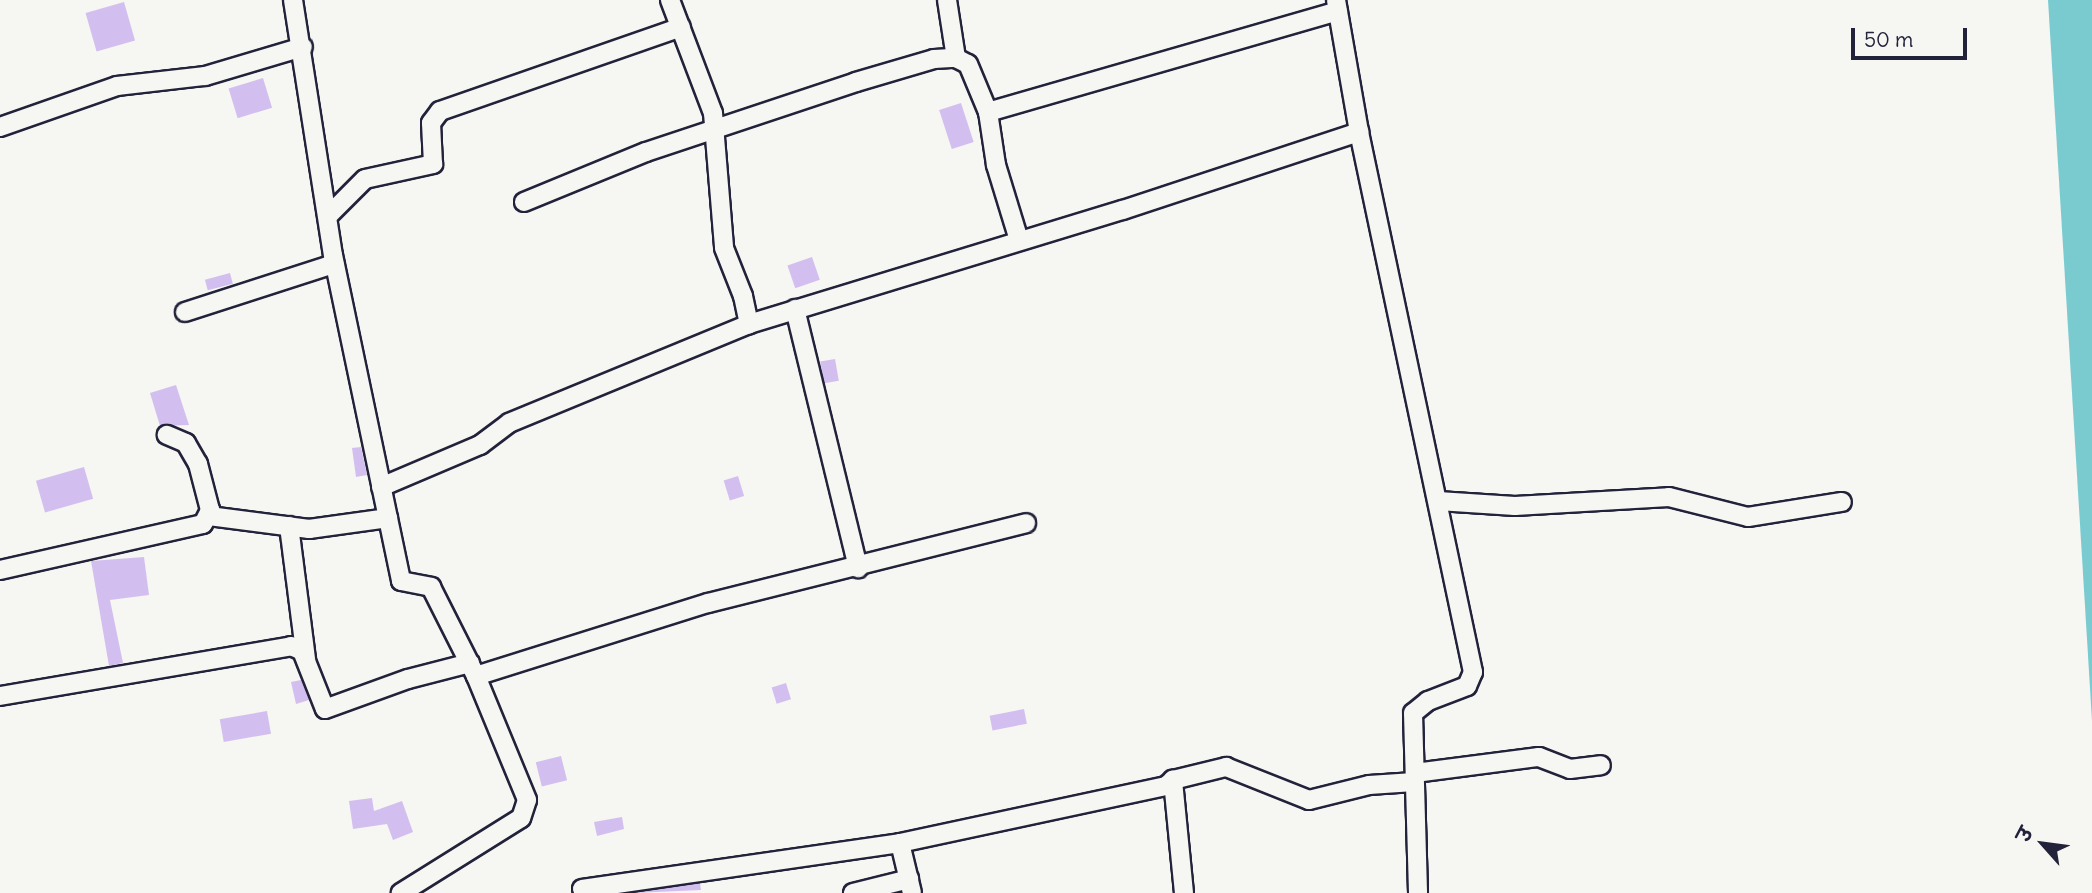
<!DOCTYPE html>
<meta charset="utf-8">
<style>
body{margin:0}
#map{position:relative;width:2092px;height:893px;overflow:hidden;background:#f6f6f2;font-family:Delius,"Playpen Sans Deva",sans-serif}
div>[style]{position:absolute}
.water>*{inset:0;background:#7acbd0}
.building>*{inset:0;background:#d3bfef;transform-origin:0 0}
.roads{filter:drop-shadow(2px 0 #22223b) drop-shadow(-2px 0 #22223b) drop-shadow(0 2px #22223b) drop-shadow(0 -2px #22223b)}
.minor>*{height:18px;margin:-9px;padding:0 9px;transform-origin:9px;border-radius:9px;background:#f6f6f2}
span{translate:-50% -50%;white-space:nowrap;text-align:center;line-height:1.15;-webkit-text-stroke:6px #f6f6f2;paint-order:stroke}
.north{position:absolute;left:2008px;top:809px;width:70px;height:70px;-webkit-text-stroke:5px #f6f6f2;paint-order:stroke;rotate:298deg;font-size:19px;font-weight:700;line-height:28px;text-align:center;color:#22223b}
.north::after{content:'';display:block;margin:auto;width:24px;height:32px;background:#22223b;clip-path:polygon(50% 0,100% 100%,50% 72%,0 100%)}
.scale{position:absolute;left:1851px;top:28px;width:116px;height:32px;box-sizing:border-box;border:4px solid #22223b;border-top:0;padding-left:9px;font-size:21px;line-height:24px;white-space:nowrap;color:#22223b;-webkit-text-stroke:5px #f6f6f2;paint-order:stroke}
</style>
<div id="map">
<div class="water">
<div style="clip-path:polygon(2048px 0,2092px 0,2092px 721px)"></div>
</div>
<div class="building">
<div style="left:124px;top:2px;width:40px;height:40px;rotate:74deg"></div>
<div style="left:263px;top:78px;width:31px;height:36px;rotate:73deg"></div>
<div style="left:961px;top:103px;width:41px;height:23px;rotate:72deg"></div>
<div style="left:812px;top:257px;width:24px;height:26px;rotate:71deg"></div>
<div style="left:230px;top:273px;width:11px;height:26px;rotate:75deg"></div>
<div style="left:835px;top:359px;width:22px;height:15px;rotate:80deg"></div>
<div style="clip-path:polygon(176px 385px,189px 425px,160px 426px,150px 393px)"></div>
<div style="clip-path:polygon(361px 447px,367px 475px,356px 477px,352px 448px)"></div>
<div style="left:84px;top:467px;width:33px;height:50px;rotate:74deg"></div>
<div style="left:738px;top:476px;width:21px;height:15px;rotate:73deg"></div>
<div style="clip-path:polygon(144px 557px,149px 595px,110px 600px,123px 663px,109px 666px,91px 561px)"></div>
<div style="clip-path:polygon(301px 680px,309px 700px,296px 704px,291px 682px)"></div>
<div style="left:786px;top:683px;width:17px;height:15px;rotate:73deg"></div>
<div style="left:1024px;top:709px;width:15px;height:35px;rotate:79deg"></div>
<div style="left:267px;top:711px;width:23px;height:48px;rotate:80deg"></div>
<div style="left:561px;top:756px;width:25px;height:26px;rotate:76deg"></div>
<div style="clip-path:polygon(372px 798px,374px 811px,402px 801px,413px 832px,393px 840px,387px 824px,353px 829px,349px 801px)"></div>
<div style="clip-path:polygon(622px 817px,624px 829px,597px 836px,594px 822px)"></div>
<div style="clip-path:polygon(700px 883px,701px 890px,634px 893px)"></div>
</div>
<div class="roads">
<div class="minor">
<div style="left:293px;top:0;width:258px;rotate:81.1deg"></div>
<div style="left:333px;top:255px;width:333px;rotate:78.2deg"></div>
<div style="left:401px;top:581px;width:31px;rotate:11deg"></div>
<div style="left:431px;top:587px;width:100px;rotate:63.2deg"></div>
<div style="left:476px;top:676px;width:134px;rotate:67.6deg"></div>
<div style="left:527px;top:800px;width:19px;rotate:108deg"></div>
<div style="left:521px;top:818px;width:142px;rotate:148deg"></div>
<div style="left:670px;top:0;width:121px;rotate:69.2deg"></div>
<div style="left:713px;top:113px;width:135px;rotate:85.3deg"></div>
<div style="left:724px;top:248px;width:52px;rotate:68.4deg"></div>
<div style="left:743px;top:296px;width:29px;rotate:78deg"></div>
<div style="left:947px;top:0;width:59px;rotate:81.2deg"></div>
<div style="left:1336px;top:0;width:134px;rotate:80.1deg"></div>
<div style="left:1359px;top:132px;width:552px;rotate:78.08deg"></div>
<div style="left:1473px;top:672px;width:15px;rotate:113deg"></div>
<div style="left:1467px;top:686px;width:42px;rotate:159deg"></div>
<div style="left:1428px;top:701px;width:19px;rotate:141deg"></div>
<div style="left:1413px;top:713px;width:180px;rotate:88.4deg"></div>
<div style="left:988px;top:112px;width:364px;rotate:-16.1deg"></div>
<div style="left:0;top:127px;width:124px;rotate:-19.3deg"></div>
<div style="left:117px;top:86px;width:89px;rotate:-6.5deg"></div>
<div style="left:205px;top:76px;width:102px;rotate:-16.5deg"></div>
<div style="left:524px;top:202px;width:132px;rotate:-22.3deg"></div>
<div style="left:646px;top:152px;width:221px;rotate:-18.4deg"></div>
<div style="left:856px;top:82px;width:81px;rotate:-16.4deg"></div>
<div style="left:934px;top:59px;width:22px;rotate:-3deg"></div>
<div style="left:956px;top:58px;width:13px;rotate:27deg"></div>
<div style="left:968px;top:64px;width:52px;rotate:67.4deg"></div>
<div style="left:988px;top:112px;width:54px;rotate:81.4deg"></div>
<div style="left:996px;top:165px;width:78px;rotate:73deg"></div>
<div style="left:328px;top:216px;width:52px;rotate:-45deg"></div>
<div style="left:365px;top:179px;width:70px;rotate:-12.4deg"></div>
<div style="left:433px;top:164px;width:41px;rotate:-92.8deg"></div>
<div style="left:431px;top:123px;width:15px;rotate:-53deg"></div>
<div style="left:440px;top:111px;width:255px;rotate:-19.2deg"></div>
<div style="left:795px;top:309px;width:267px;rotate:76.3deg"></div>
<div style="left:185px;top:312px;width:157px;rotate:-17.9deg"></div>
<div style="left:381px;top:487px;width:108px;rotate:-23deg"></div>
<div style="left:480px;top:445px;width:36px;rotate:-37deg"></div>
<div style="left:509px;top:423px;width:260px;rotate:-22.4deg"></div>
<div style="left:749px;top:324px;width:391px;rotate:-17deg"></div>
<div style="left:1123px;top:210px;width:249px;rotate:-18.3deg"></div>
<div style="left:1438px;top:501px;width:77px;rotate:3.7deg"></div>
<div style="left:1515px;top:506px;width:154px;rotate:-3.3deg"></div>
<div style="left:1669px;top:497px;width:81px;rotate:14.2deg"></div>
<div style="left:1748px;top:517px;width:95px;rotate:-9.1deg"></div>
<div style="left:209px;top:516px;width:101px;rotate:7.4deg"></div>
<div style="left:309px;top:529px;width:80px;rotate:-7.9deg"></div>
<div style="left:289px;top:526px;width:134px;rotate:82.7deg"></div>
<div style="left:0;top:570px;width:208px;rotate:-12.8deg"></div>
<div style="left:203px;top:524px;width:16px;rotate:-63deg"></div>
<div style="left:210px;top:510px;width:48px;rotate:-104.6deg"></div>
<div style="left:198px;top:464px;width:24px;rotate:-120deg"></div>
<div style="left:186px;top:443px;width:21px;rotate:-157deg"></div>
<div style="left:476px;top:676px;width:243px;rotate:-17.5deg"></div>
<div style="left:708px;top:603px;width:328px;rotate:-14.1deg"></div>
<div style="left:0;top:696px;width:295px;rotate:-9.7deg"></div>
<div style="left:291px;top:646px;width:12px;rotate:24deg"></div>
<div style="left:302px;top:651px;width:62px;rotate:68.4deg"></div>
<div style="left:325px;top:709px;width:88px;rotate:-19.9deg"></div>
<div style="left:408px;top:679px;width:64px;rotate:-14.5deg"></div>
<div style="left:1415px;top:773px;width:125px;rotate:-7.4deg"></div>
<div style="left:1539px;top:757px;width:33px;rotate:21deg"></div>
<div style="left:1570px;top:769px;width:31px;rotate:-7deg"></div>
<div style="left:900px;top:843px;width:272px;rotate:-12.1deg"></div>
<div style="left:1166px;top:786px;width:9px;rotate:-41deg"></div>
<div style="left:582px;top:889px;width:321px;rotate:-8.2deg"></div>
<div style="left:900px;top:843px;width:51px;rotate:76.5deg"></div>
<div style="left:853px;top:893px;width:58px;rotate:-14deg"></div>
<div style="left:1184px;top:893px;width:114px;rotate:-95.6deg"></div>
<div style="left:1173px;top:780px;width:55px;rotate:-13.8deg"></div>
<div style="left:1226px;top:767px;width:89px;rotate:21.7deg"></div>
<div style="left:1309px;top:800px;width:62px;rotate:-14deg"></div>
<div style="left:1369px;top:785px;width:45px;rotate:-3.8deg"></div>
</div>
</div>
<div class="north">उ</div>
<div class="scale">50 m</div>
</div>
